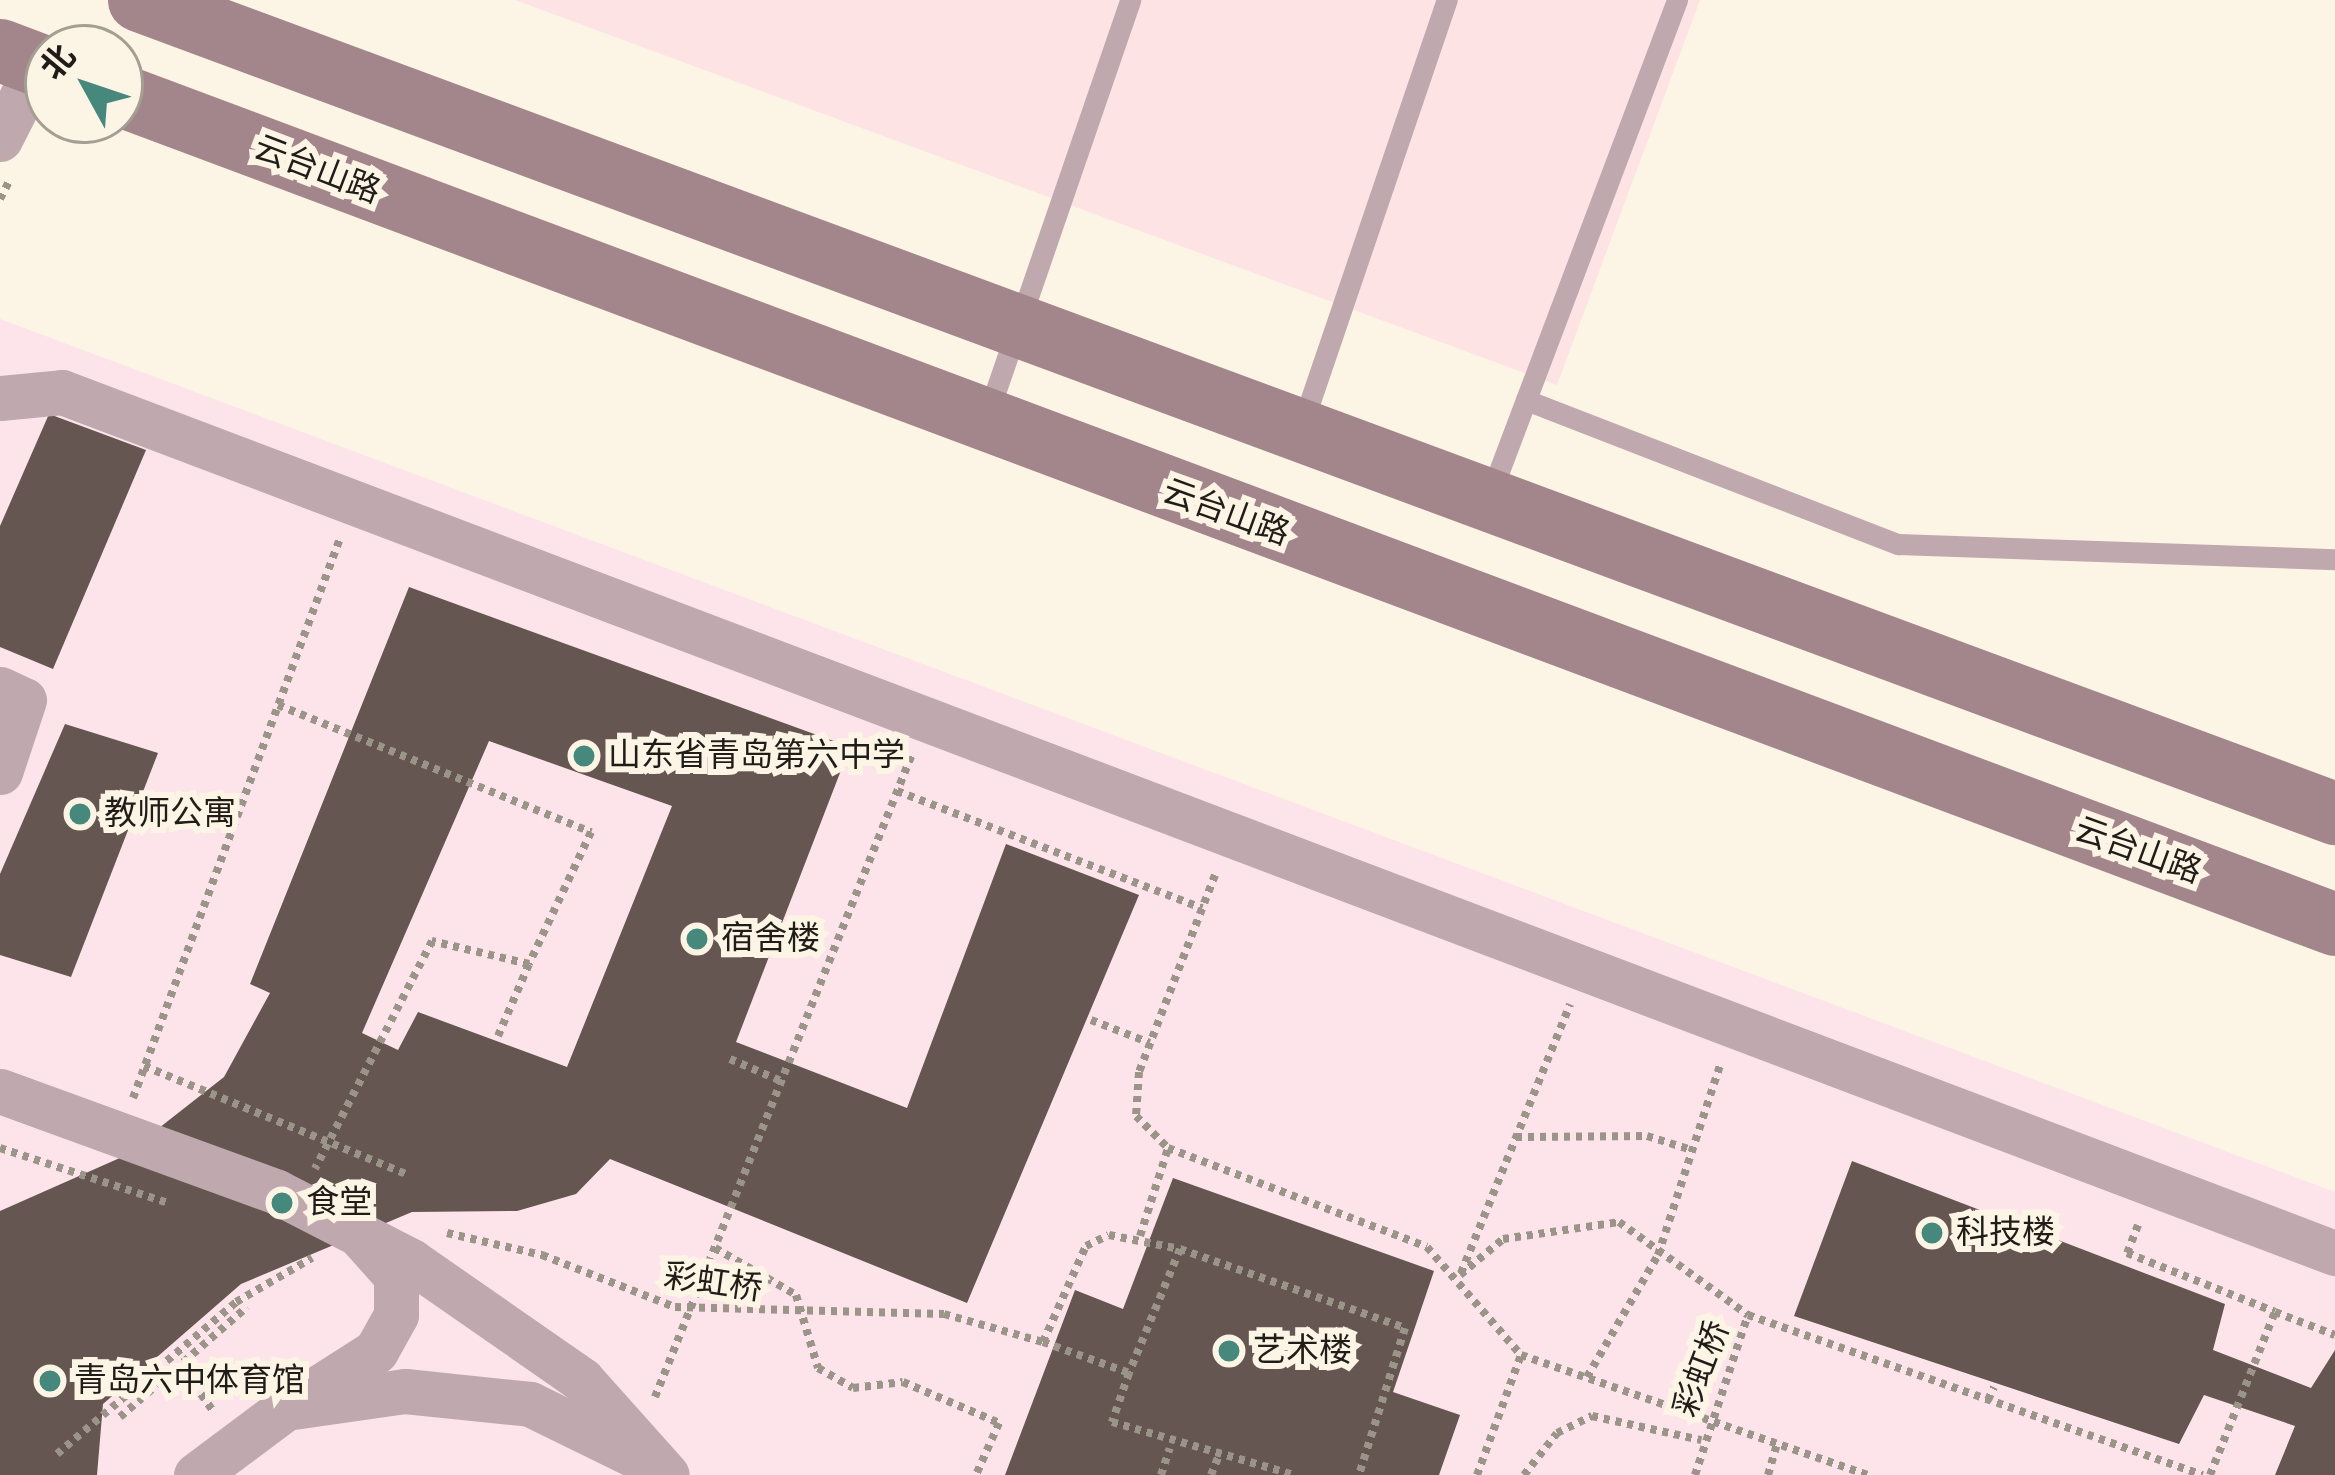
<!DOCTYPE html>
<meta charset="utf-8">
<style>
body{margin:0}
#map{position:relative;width:2335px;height:1475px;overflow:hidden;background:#fcf4e5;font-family:"Varela Round","Noto Sans SC",sans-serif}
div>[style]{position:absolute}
.commercial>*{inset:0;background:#fee3e5}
.education>*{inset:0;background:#fde3ea}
.building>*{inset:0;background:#655652}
.path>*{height:8px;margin-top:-4px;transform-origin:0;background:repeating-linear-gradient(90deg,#9a9489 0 6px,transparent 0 12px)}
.service>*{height:21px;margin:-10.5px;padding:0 10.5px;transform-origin:10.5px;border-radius:10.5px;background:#bfa9ae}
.minor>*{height:45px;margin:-22.5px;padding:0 22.5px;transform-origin:22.5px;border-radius:22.5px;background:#bfa9ae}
.secondary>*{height:63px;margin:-31.5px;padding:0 31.5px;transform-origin:31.5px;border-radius:31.5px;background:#a3858c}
.dots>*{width:33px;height:33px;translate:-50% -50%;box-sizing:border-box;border:6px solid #fcf4e5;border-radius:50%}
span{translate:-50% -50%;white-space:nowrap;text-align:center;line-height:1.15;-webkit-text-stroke:12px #fcf4e5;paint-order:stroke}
.street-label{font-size:33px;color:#201d18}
.poi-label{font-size:33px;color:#201d18}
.left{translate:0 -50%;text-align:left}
.north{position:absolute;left:24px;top:24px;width:120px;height:120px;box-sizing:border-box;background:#fcf4e5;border:3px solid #a49e93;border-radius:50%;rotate:310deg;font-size:33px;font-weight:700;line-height:48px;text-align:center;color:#201d18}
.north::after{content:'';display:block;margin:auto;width:42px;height:54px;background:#46897c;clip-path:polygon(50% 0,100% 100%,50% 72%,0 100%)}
</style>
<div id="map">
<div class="commercial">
<div style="clip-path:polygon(515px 0,1700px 0,1557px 385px)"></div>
</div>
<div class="education">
<div style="clip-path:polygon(0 319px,2335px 1192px,2335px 1475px,0 1475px)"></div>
</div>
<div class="building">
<div style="clip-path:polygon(49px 414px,146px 450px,53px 669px,0 647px,0 526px)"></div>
<div style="clip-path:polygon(evenodd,409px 587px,850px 747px,736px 1042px,907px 1108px,1006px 844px,1139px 895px,967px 1303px,610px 1159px,576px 1194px,517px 1211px,412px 1212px,241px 1284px,103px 1404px,97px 1475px,0 1475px,0 1211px,122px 1157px,224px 1077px,270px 993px,250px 984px,409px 587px,489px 741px,672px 806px,567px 1067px,418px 1012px,398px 1050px,362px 1033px,489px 741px)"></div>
<div style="clip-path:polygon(65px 724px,158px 753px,71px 977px,0 955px,0 874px)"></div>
<div style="clip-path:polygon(1852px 1161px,2225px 1304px,2213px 1350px,2311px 1388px,2335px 1350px,2335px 1475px,2275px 1475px,2295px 1426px,2204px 1395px,2179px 1444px,1794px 1316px)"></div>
<div style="clip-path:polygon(1173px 1178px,1434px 1271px,1393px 1392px,1460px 1415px,1439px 1475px,1005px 1475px,1075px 1290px,1123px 1309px)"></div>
</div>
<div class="path">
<div style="left:0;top:199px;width:22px;rotate:-63deg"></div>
<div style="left:278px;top:705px;width:338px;rotate:22.1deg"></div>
<div style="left:591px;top:832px;width:146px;rotate:115.2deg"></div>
<div style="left:529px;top:964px;width:100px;rotate:-166.7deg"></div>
<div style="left:432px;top:941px;width:256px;rotate:117.2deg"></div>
<div style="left:897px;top:791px;width:327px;rotate:21deg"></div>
<div style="left:1215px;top:875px;width:211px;rotate:111.1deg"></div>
<div style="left:1139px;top:1072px;width:44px;rotate:93.9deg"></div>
<div style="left:1136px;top:1116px;width:45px;rotate:45deg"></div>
<div style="left:1168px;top:1148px;width:277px;rotate:20.9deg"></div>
<div style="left:1427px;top:1247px;width:143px;rotate:49deg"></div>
<div style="left:1521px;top:1355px;width:367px;rotate:19.1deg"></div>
<div style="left:1091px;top:1020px;width:63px;rotate:21.3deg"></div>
<div style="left:498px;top:1036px;width:78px;rotate:-66.7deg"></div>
<div style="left:730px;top:1059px;width:56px;rotate:23.3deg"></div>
<div style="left:144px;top:1066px;width:283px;rotate:22.4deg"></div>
<div style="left:133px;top:1098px;width:597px;rotate:-69.71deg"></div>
<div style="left:1516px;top:1137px;width:131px;rotate:-0.4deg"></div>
<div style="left:1647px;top:1136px;width:47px;rotate:17.3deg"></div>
<div style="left:0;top:1148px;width:177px;rotate:18.1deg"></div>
<div style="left:2138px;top:1225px;width:30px;rotate:111deg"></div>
<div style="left:2127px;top:1253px;width:159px;rotate:21.7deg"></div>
<div style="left:447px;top:1233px;width:98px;rotate:13deg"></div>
<div style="left:542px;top:1255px;width:143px;rotate:21.4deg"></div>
<div style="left:675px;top:1307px;width:269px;rotate:1.5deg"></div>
<div style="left:944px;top:1314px;width:103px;rotate:15.8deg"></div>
<div style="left:1043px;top:1342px;width:91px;rotate:19.8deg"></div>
<div style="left:1129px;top:1373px;width:52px;rotate:109.1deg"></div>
<div style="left:1112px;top:1422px;width:190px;rotate:16.2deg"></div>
<div style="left:1140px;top:1236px;width:92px;rotate:-72.3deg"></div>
<div style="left:715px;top:1248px;width:94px;rotate:30.1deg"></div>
<div style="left:796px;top:1295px;width:76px;rotate:73.2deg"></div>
<div style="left:818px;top:1368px;width:40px;rotate:29.7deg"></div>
<div style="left:853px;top:1388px;width:50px;rotate:-6.8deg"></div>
<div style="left:903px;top:1382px;width:104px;rotate:23.1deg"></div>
<div style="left:999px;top:1423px;width:57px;rotate:113.9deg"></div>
<div style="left:1180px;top:1249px;width:238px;rotate:19.3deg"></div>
<div style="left:1405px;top:1328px;width:154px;rotate:107.4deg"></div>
<div style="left:1461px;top:1273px;width:290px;rotate:-67.9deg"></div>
<div style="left:1460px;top:1275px;width:56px;rotate:-39.9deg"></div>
<div style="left:1503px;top:1239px;width:117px;rotate:-8.3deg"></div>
<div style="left:1619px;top:1222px;width:159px;rotate:35.8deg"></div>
<div style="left:1748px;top:1315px;width:482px;rotate:19.4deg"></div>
<div style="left:1043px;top:1342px;width:105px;rotate:-65.9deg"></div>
<div style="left:1086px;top:1246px;width:25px;rotate:-26deg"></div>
<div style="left:1109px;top:1235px;width:72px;rotate:11.2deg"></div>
<div style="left:1180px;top:1249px;width:134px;rotate:112.4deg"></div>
<div style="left:180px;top:1365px;width:57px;rotate:54.3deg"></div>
<div style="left:1587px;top:1377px;width:141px;rotate:-59.8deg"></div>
<div style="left:1658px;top:1255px;width:200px;rotate:-71.9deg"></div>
<div style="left:655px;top:1397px;width:692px;rotate:-68.21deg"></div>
<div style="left:1988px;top:1400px;width:14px;rotate:-65deg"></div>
<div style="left:120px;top:1417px;width:168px;rotate:-40.9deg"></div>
<div style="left:57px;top:1454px;width:235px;rotate:-40.3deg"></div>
<div style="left:236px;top:1302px;width:88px;rotate:-30.1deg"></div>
<div style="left:1161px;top:1475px;width:28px;rotate:-72deg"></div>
<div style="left:1211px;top:1475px;width:22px;rotate:-68deg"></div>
<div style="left:1477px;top:1475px;width:128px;rotate:-69.9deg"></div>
<div style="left:1524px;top:1475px;width:53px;rotate:-51.8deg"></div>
<div style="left:1557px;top:1433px;width:39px;rotate:-26deg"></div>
<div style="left:1592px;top:1416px;width:112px;rotate:12.4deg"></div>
<div style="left:1695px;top:1475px;width:169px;rotate:-71.7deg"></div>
<div style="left:1768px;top:1475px;width:35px;rotate:-74deg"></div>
<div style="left:2210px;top:1475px;width:175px;rotate:-68.3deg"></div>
<div style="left:2275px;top:1312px;width:64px;rotate:21deg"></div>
</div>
<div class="service">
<div style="left:1526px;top:400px;width:399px;rotate:21.2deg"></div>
<div style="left:1898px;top:544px;width:437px;rotate:2deg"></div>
<div style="left:987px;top:416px;width:440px;rotate:-71deg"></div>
<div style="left:1302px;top:425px;width:449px;rotate:-71.2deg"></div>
<div style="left:1490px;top:495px;width:529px;rotate:-69.3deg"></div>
</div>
<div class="minor">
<div style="left:0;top:139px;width:84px;rotate:-63.1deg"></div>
<div style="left:0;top:398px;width:62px;rotate:-5.5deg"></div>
<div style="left:62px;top:392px;width:2431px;rotate:20.75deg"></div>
<div style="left:0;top:689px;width:26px;rotate:25deg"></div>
<div style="left:24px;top:700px;width:76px;rotate:108.4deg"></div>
<div style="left:0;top:1091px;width:295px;rotate:20deg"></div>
<div style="left:277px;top:1192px;width:151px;rotate:27.2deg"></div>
<div style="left:411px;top:1261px;width:208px;rotate:34.8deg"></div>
<div style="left:582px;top:1380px;width:127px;rotate:48.2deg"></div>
<div style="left:304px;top:1397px;width:85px;rotate:-32.6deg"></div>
<div style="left:376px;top:1351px;width:41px;rotate:-60.9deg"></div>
<div style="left:396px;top:1315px;width:39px;rotate:-90deg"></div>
<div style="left:396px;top:1276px;width:50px;rotate:-131.7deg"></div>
<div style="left:196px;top:1475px;width:112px;rotate:-36.7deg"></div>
<div style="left:286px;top:1408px;width:120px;rotate:-8.1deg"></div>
<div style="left:405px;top:1391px;width:126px;rotate:5.9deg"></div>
<div style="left:530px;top:1404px;width:116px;rotate:26.1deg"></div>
</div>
<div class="secondary">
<div style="left:139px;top:0;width:2342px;rotate:20.32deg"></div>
<div style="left:0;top:50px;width:51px;rotate:20.6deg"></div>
<div style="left:120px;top:95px;width:2365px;rotate:20.52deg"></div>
</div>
<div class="dots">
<div style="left:584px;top:756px;background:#46897c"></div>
<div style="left:80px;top:814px;background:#46897c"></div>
<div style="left:697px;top:939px;background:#46897c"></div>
<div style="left:282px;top:1203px;background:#46897c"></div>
<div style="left:1932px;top:1233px;background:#46897c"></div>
<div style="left:1229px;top:1351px;background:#46897c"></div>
<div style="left:50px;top:1381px;background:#46897c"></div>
</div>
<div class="street-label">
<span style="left:317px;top:170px;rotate:21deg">云台山路</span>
<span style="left:1226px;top:513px;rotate:20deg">云台山路</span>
<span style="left:2138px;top:851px;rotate:20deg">云台山路</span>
<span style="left:713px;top:1283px;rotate:8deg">彩虹桥</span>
<span style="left:1702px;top:1369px;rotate:-69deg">彩虹桥</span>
</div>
<div class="poi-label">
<span class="left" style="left:608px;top:756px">山东省青岛第六中学</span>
<span class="left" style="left:104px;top:814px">教师公寓</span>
<span class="left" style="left:721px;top:939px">宿舍楼</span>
<span class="left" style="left:306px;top:1203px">食堂</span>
<span class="left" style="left:1956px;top:1233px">科技楼</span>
<span class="left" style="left:1253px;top:1351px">艺术楼</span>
<span class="left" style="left:74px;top:1381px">青岛六中体育馆</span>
</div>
<div class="north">北</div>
</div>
